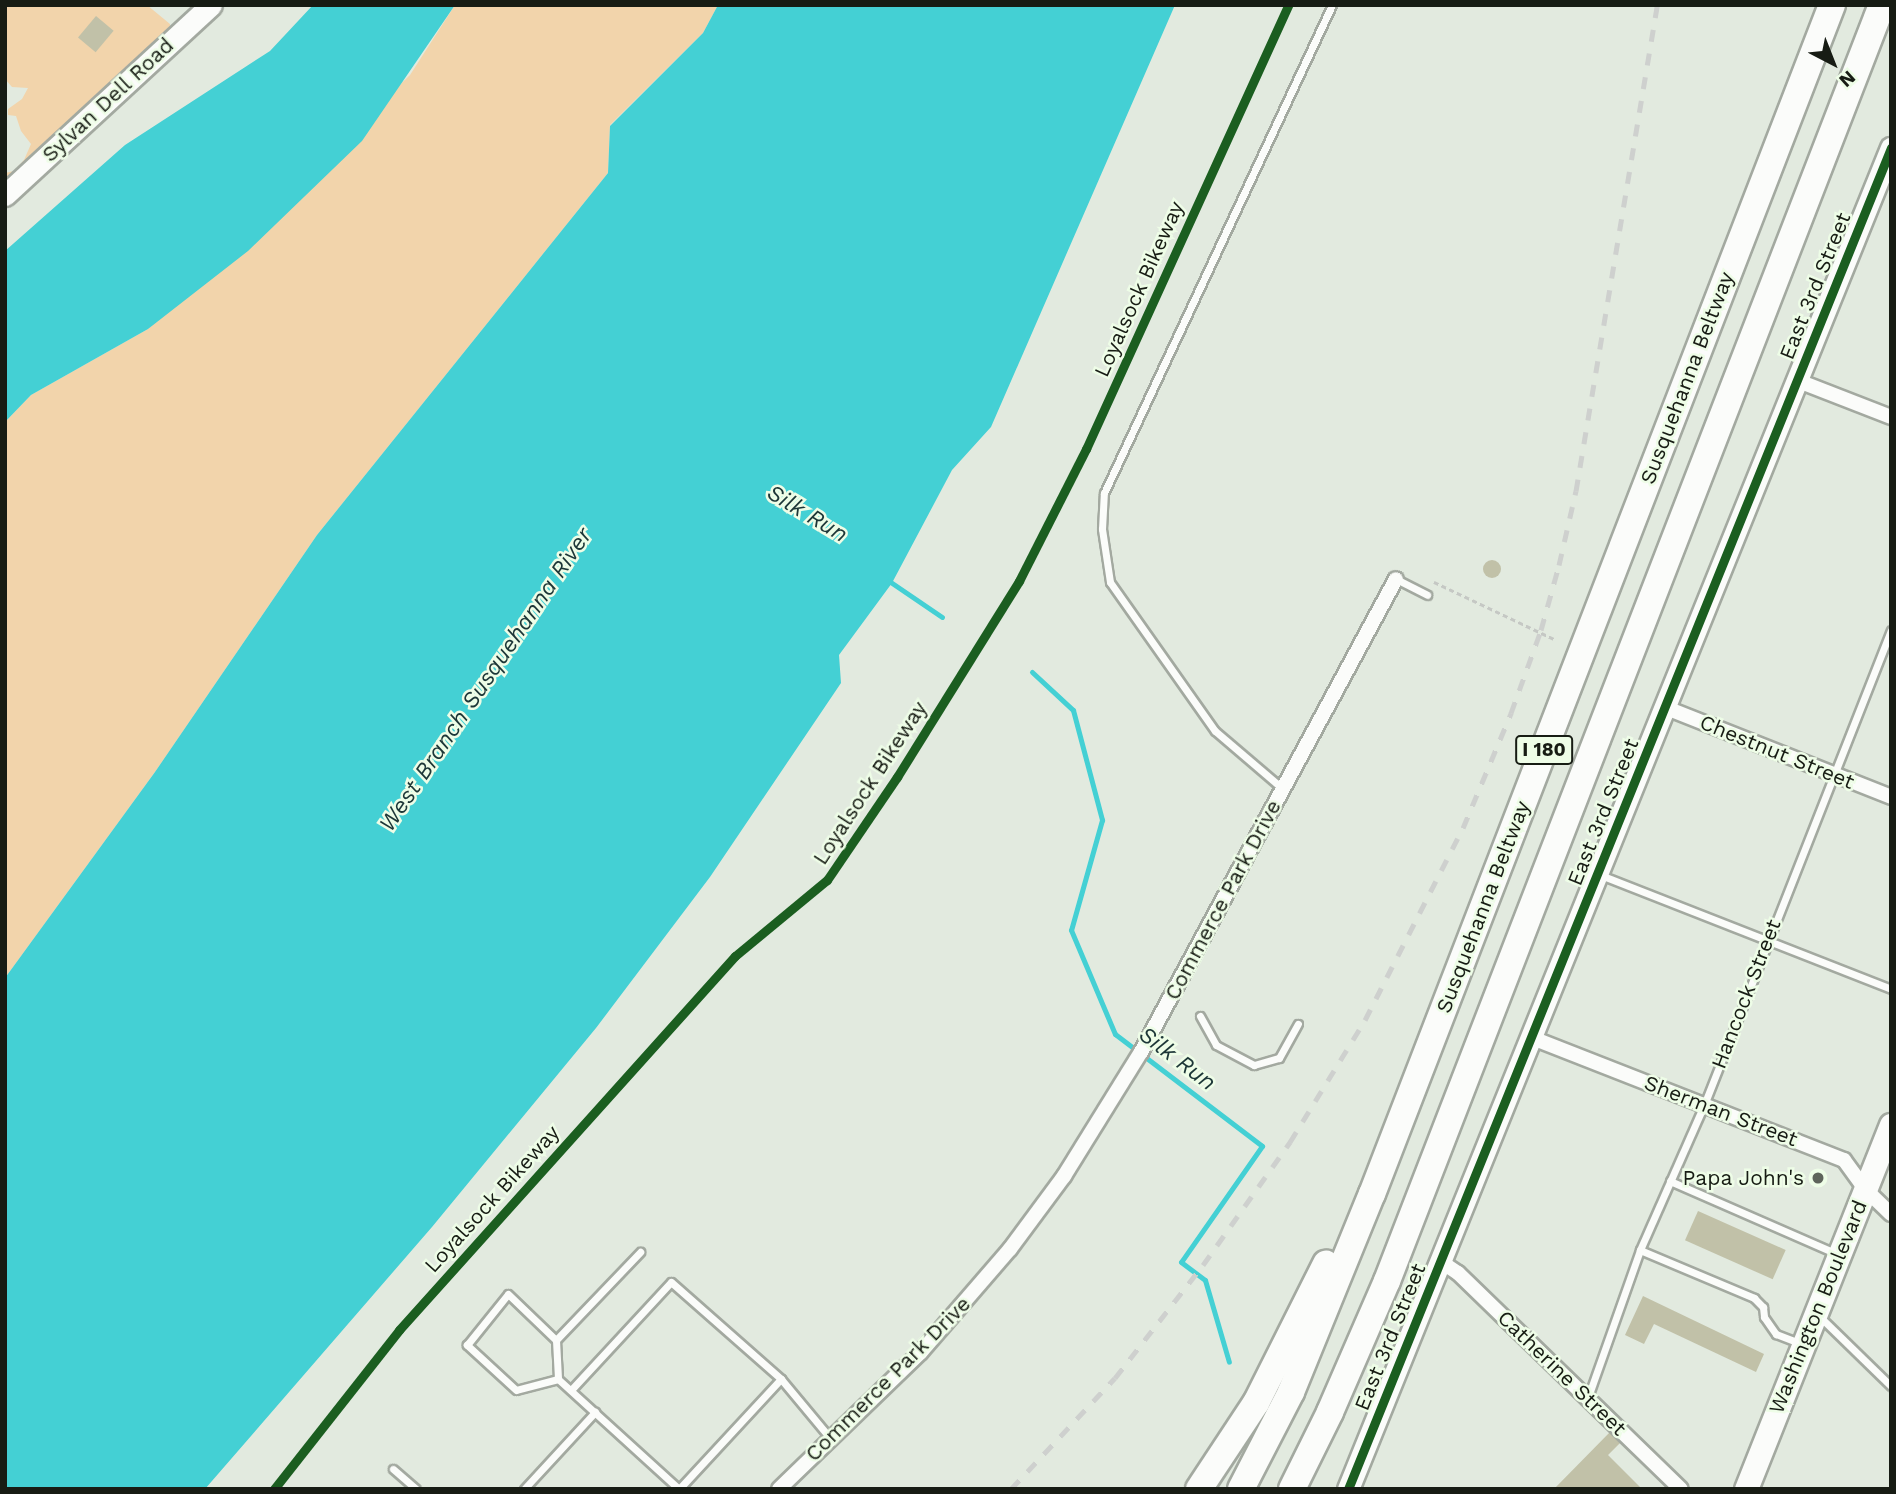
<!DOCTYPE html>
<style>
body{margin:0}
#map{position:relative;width:1896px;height:1494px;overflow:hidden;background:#e2eadf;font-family:"Work Sans",sans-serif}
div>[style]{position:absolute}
.green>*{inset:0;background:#f2d4ab}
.water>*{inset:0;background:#44d0d4}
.stream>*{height:5px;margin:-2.5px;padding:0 2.5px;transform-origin:2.5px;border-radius:2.5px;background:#44d0d4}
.building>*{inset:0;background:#c1c1a8;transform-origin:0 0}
.round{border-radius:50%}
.path>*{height:2.5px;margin-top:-1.25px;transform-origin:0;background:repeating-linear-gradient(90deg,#c5c8c4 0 5px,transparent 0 8.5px)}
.roads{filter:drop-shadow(2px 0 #a3a9a0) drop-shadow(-2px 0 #a3a9a0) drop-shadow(0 2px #a3a9a0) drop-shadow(0 -2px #a3a9a0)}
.lane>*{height:7px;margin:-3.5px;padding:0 3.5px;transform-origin:3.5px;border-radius:3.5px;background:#fbfcfa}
.street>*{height:14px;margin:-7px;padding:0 7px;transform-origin:7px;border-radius:7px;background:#fbfcfa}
.secondary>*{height:21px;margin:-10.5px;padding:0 10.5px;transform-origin:10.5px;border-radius:10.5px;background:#fbfcfa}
.primary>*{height:23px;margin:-11.5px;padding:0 11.5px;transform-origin:11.5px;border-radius:11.5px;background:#fbfcfa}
.highway>*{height:26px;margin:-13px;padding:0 13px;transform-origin:13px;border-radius:13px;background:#fbfcfa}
.rail>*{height:5px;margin-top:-2.5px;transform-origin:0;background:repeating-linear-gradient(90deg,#ced0ce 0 12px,transparent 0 24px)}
.cycleway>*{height:9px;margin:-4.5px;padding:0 4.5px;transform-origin:4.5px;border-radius:4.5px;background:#1b5e20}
.dots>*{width:19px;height:19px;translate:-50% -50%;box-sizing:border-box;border:4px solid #eefde7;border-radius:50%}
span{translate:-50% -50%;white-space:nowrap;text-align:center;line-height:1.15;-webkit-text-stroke:5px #eefde7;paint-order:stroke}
.shield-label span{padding:2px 5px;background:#eefde7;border:2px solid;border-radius:5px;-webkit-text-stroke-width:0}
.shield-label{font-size:19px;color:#171c14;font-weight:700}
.street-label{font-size:21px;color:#171c14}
.poi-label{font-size:21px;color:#171c14}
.right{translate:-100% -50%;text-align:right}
.water-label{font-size:23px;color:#1c3637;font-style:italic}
.frame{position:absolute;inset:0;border:7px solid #171c14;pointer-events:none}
.north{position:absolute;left:1798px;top:28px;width:70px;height:70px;-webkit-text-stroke:5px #eefde7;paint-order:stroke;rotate:138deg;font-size:19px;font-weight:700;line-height:28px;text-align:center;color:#171c14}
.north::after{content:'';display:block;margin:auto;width:24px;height:32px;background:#171c14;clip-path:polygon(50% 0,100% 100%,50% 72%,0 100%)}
</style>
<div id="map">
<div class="green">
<div style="clip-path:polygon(5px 5px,147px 5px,170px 24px,170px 28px,156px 45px,12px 178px,5px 177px,5px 173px,14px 171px,24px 160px,31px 144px,21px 131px,16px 116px,8px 115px,8px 109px,22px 99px,28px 88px,12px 87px,5px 79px)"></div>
<div style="clip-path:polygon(455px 5px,718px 5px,703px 33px,610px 125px,608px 173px,317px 535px,155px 772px,5px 978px,5px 422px,31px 395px,148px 329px,410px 75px)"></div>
</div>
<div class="water">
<div style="clip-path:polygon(313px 5px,455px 5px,362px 141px,248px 251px,148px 329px,31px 395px,5px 422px,5px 251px,125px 145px,270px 51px)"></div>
<div style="clip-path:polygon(718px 5px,1175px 5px,991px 427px,952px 470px,892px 583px,839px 655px,841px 683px,710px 877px,596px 1028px,432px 1227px,205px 1489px,5px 1489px,5px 978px,155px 772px,317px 535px,608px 173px,610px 126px,703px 33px)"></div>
</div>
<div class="stream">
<div style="left:889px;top:581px;width:64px;rotate:34.2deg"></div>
<div style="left:1032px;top:672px;width:56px;rotate:42.8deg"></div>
<div style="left:1073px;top:710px;width:114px;rotate:75.2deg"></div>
<div style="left:1102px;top:820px;width:114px;rotate:105.7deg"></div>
<div style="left:1071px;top:930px;width:113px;rotate:67.1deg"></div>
<div style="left:1115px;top:1034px;width:185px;rotate:37.3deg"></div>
<div style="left:1262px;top:1146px;width:141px;rotate:124.9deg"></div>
<div style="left:1181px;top:1262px;width:30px;rotate:37deg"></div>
<div style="left:1205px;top:1280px;width:85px;rotate:73.7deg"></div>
</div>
<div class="building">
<div style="left:96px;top:16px;width:23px;height:28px;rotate:40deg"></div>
<div class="round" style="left:1483px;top:560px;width:18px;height:18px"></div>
<div style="left:1698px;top:1211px;width:96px;height:32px;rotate:24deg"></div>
<div style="clip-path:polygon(1643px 1296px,1764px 1354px,1756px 1372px,1654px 1324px,1644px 1344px,1625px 1335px)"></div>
<div style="clip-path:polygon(1610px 1432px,1621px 1442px,1608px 1455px,1642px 1489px,1554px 1489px)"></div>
</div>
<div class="path">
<div style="left:1434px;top:582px;width:135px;rotate:25.4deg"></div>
</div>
<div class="roads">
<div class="lane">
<div style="left:1396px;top:579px;width:35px;rotate:27deg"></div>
<div style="left:1283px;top:789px;width:89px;rotate:-139.5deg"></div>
<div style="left:1215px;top:731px;width:182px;rotate:-125.2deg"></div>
<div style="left:1110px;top:582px;width:54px;rotate:-98.6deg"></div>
<div style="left:1102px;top:529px;width:36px;rotate:-87deg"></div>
<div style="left:1104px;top:493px;width:539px;rotate:-64.96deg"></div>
<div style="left:1598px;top:874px;width:315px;rotate:21.4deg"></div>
<div style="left:1200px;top:1016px;width:33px;rotate:61deg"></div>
<div style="left:1216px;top:1045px;width:43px;rotate:27.8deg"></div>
<div style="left:1254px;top:1065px;width:26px;rotate:-16deg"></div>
<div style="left:1279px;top:1058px;width:39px;rotate:-61deg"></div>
<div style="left:1670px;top:1181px;width:180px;rotate:23.6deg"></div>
<div style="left:1640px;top:1250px;width:124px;rotate:22.8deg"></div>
<div style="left:1754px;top:1298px;width:13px;rotate:45deg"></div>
<div style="left:1763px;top:1307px;width:10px;rotate:84deg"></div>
<div style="left:1764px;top:1317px;width:21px;rotate:55deg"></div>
<div style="left:1776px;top:1334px;width:25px;rotate:21deg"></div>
<div style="left:1819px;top:1316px;width:100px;rotate:44.2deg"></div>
<div style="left:556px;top:1340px;width:122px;rotate:-46.3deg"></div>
<div style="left:558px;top:1379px;width:43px;rotate:165.3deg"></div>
<div style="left:516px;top:1390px;width:67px;rotate:-137.4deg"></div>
<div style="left:467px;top:1345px;width:65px;rotate:-51.2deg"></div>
<div style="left:508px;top:1294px;width:66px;rotate:43.8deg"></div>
<div style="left:556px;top:1340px;width:39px;rotate:87deg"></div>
<div style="left:558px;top:1379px;width:164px;rotate:42.3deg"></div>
<div style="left:679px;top:1489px;width:150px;rotate:-47.2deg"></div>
<div style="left:571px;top:1390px;width:147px;rotate:-47.2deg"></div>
<div style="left:671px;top:1282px;width:147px;rotate:41.4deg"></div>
<div style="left:781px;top:1379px;width:78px;rotate:50.2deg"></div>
<div style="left:1588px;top:1397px;width:156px;rotate:-70.5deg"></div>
<div style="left:1640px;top:1250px;width:158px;rotate:-66.2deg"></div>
<div style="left:1704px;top:1105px;width:510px;rotate:-68.51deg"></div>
<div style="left:393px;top:1469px;width:30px;rotate:41deg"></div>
<div style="left:524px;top:1489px;width:105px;rotate:-47.3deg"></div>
</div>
<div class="street">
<div style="left:1796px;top:380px;width:102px;rotate:21.3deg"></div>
<div style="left:1664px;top:707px;width:244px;rotate:21.6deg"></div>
<div style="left:1530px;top:1037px;width:337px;rotate:21.4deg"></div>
<div style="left:1844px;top:1160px;width:36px;rotate:54deg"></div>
<div style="left:1865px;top:1189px;width:36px;rotate:44deg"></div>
<div style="left:1440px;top:1261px;width:22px;rotate:34deg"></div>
<div style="left:1458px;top:1273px;width:310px;rotate:44.1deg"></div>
<div style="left:779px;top:1489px;width:197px;rotate:-44deg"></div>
<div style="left:921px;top:1352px;width:136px;rotate:-49.2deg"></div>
<div style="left:1010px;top:1249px;width:91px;rotate:-53.5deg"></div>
<div style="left:1064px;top:1176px;width:146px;rotate:-58.2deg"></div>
<div style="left:1141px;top:1052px;width:537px;rotate:-61.67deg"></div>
</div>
<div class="secondary">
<div style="left:5px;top:195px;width:280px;rotate:-42.7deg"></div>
<div style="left:1348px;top:1489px;width:1447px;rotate:-67.96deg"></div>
</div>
<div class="primary">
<div style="left:1746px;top:1489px;width:392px;rotate:-68.3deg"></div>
</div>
<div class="highway">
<div style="left:1199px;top:1489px;width:103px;rotate:-56.5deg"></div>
<div style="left:1256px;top:1403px;width:156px;rotate:-63.3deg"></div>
<div style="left:1241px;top:1489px;width:109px;rotate:-62.7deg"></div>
<div style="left:1291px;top:1392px;width:214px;rotate:-67.8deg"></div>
<div style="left:1372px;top:1194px;width:1275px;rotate:-68.85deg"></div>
<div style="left:1292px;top:1489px;width:86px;rotate:-63.7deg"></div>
<div style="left:1330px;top:1412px;width:143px;rotate:-66.5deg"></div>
<div style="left:1387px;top:1281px;width:1369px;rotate:-68.8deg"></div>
</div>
</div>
<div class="rail">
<div style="left:1011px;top:1489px;width:152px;rotate:-46.9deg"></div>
<div style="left:1115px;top:1378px;width:143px;rotate:-52.1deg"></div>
<div style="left:1203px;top:1265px;width:151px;rotate:-54.7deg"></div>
<div style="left:1290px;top:1142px;width:143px;rotate:-58.4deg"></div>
<div style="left:1365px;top:1020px;width:216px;rotate:-63deg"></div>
<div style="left:1463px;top:828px;width:125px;rotate:-67.3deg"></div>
<div style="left:1511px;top:713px;width:88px;rotate:-70.1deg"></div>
<div style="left:1541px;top:630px;width:67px;rotate:-74.5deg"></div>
<div style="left:1559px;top:565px;width:76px;rotate:-77.1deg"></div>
<div style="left:1576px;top:491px;width:493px;rotate:-80.5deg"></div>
</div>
<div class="cycleway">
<div style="left:274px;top:1489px;width:202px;rotate:-51.8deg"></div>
<div style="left:399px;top:1330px;width:503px;rotate:-48.06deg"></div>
<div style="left:735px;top:956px;width:119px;rotate:-39.6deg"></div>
<div style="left:827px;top:880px;width:125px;rotate:-55.8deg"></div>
<div style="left:897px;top:777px;width:231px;rotate:-58.1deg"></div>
<div style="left:1019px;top:581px;width:148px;rotate:-63.1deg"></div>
<div style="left:1086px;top:449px;width:488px;rotate:-65.5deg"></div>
<div style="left:1348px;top:1489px;width:1447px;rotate:-67.96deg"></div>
</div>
<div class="dots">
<div style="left:1818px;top:1178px;background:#5e645b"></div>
</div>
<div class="shield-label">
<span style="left:1544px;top:750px">I 180</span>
</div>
<div class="street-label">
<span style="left:108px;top:100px;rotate:-43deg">Sylvan Dell Road</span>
<span style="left:1815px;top:286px;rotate:-68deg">East 3rd Street</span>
<span style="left:1139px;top:289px;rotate:-66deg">Loyalsock Bikeway</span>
<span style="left:1687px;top:378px;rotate:-69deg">Susquehanna Beltway</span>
<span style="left:1777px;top:752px;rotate:22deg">Chestnut Street</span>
<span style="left:870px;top:783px;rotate:-57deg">Loyalsock Bikeway</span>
<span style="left:1603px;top:812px;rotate:-68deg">East 3rd Street</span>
<span style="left:1223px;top:900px;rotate:-62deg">Commerce Park Drive</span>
<span style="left:1483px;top:907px;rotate:-69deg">Susquehanna Beltway</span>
<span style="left:1746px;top:994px;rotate:-69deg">Hancock Street</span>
<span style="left:1721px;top:1111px;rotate:21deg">Sherman Street</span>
<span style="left:492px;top:1199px;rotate:-48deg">Loyalsock Bikeway</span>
<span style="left:1818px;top:1307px;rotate:-68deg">Washington Boulevard</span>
<span style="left:1390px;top:1337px;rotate:-68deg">East 3rd Street</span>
<span style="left:1562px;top:1373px;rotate:44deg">Catherine Street</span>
<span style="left:888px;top:1379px;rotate:-45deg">Commerce Park Drive</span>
</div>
<div class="poi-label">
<span class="right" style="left:1804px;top:1178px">Papa John's</span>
</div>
<div class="water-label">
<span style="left:807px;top:514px;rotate:31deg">Silk Run</span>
<span style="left:486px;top:680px;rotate:-56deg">West Branch Susquehanna River</span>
<span style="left:1177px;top:1059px;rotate:37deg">Silk Run</span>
</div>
<div class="frame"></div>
<div class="north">N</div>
</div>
